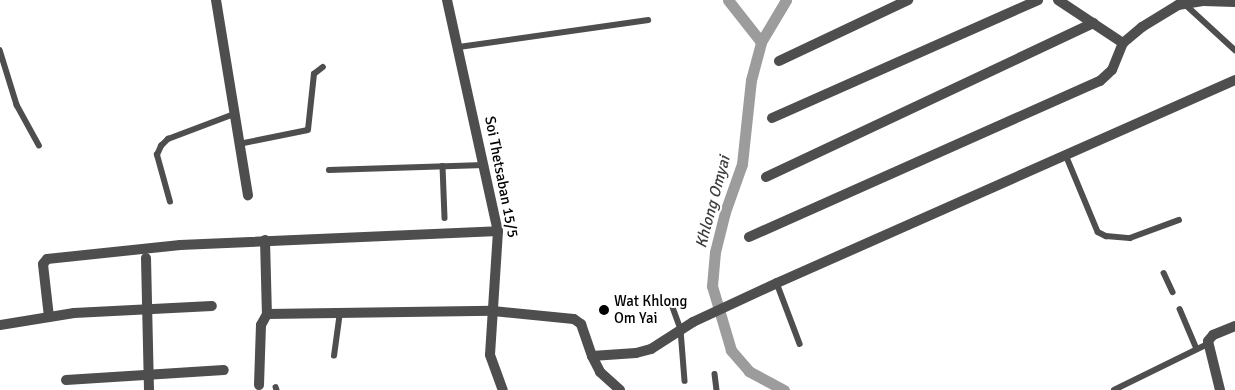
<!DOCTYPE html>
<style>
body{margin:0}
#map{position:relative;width:1235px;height:390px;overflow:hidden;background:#fff;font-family:Signika,sans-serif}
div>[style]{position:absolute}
.canal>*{height:11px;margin:-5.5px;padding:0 5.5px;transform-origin:5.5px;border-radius:5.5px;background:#9c9c9c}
.service>*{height:5.5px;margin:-2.75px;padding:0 2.75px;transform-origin:2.75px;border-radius:2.75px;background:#4e4e4e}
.minor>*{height:10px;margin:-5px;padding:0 5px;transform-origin:5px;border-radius:5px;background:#4e4e4e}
.tertiary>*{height:10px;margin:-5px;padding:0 5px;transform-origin:5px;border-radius:5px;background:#4e4e4e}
.dots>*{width:14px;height:14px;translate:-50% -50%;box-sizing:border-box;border:2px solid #fff;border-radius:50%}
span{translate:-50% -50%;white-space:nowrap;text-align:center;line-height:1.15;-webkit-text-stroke:4px #fff;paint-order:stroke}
.street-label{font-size:15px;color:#000}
.poi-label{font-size:15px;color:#000}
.left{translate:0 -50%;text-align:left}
.water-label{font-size:16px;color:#3d3d3d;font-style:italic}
</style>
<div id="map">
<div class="canal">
<div style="left:728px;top:0;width:53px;rotate:51.8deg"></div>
<div style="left:784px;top:390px;width:40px;rotate:-152deg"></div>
<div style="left:749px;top:371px;width:28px;rotate:-131deg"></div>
<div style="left:731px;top:350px;width:67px;rotate:-106.5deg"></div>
<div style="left:712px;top:286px;width:34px;rotate:-85deg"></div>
<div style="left:715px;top:252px;width:41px;rotate:-76deg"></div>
<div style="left:725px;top:212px;width:51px;rotate:-70.5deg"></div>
<div style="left:742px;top:164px;width:84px;rotate:-83.9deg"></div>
<div style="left:751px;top:80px;width:39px;rotate:-75deg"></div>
<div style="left:761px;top:42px;width:49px;rotate:-59.2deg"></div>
</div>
<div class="service">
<div style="left:1185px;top:4px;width:68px;rotate:42.6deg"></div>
<div style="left:459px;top:47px;width:191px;rotate:-8.1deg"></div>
<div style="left:0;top:50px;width:58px;rotate:72.8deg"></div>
<div style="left:17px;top:105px;width:46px;rotate:61.2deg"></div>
<div style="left:239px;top:144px;width:70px;rotate:-11.5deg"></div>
<div style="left:308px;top:130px;width:56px;rotate:-83.9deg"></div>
<div style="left:314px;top:74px;width:11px;rotate:-38deg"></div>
<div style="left:1066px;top:155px;width:83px;rotate:67.4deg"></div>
<div style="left:1098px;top:232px;width:9px;rotate:27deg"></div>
<div style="left:1106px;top:236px;width:24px;rotate:5deg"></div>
<div style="left:1130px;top:238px;width:52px;rotate:-20.2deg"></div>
<div style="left:443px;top:166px;width:52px;rotate:87.8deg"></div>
<div style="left:329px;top:170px;width:155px;rotate:-1.8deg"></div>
<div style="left:170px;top:202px;width:49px;rotate:-105.5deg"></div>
<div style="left:157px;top:155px;width:10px;rotate:-66deg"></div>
<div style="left:161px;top:146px;width:10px;rotate:-45deg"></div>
<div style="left:168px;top:139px;width:71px;rotate:-20.7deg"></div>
<div style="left:1164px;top:273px;width:21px;rotate:65deg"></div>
<div style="left:777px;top:283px;width:65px;rotate:69.3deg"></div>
<div style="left:671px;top:302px;width:30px;rotate:70deg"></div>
<div style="left:681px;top:330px;width:51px;rotate:85.5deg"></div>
<div style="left:1180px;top:309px;width:43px;rotate:67deg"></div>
<div style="left:334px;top:356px;width:44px;rotate:-82.2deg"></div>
<div style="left:715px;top:374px;width:16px;rotate:83deg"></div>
<div style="left:276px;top:387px;width:3px;rotate:72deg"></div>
<div style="left:1114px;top:390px;width:105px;rotate:-26.1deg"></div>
</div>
<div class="minor">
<div style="left:216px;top:0;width:198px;rotate:80.7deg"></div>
<div style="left:1058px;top:0;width:78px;rotate:33.5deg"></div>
<div style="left:779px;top:61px;width:143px;rotate:-25.3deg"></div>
<div style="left:772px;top:118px;width:291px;rotate:-23.9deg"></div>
<div style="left:766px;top:177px;width:362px;rotate:-25.2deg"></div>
<div style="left:749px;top:237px;width:384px;rotate:-24deg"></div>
<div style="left:1100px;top:81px;width:16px;rotate:-43deg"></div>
<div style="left:1112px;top:70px;width:29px;rotate:-68deg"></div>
<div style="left:1123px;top:43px;width:25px;rotate:-40deg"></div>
<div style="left:1142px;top:27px;width:42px;rotate:-31.4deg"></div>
<div style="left:1178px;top:5px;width:25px;rotate:-9deg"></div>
<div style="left:1203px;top:1px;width:32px;rotate:2deg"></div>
<div style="left:265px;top:240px;width:74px;rotate:88.5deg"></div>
<div style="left:146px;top:258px;width:132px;rotate:88.7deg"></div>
<div style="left:49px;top:317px;width:53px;rotate:-96.5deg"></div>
<div style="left:43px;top:264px;width:6px;rotate:-51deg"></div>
<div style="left:47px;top:259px;width:134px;rotate:-6deg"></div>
<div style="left:180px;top:245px;width:318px;rotate:-2.5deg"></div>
<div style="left:0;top:325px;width:75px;rotate:-9.2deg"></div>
<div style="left:74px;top:313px;width:138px;rotate:-2.9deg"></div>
<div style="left:592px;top:356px;width:18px;rotate:63deg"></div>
<div style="left:600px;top:372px;width:27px;rotate:42deg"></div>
<div style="left:66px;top:380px;width:158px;rotate:-3.6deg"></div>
<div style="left:259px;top:385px;width:60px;rotate:-88.1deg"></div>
<div style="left:261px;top:325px;width:13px;rotate:-61deg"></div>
<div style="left:267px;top:314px;width:226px;rotate:-0.8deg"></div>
<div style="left:493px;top:311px;width:81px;rotate:5.6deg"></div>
<div style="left:574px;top:319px;width:9px;rotate:36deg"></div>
<div style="left:581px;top:324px;width:34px;rotate:71deg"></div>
<div style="left:592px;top:356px;width:44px;rotate:-3.9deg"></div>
<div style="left:636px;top:353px;width:16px;rotate:-15deg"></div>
<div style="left:651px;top:349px;width:50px;rotate:-32.7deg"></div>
<div style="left:693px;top:322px;width:93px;rotate:-24.9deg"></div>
<div style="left:777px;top:283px;width:501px;rotate:-23.9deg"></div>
<div style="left:1220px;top:390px;width:50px;rotate:-103.8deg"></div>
<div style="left:1208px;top:341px;width:8px;rotate:-50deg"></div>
<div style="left:1213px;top:335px;width:24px;rotate:-22deg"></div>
</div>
<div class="tertiary">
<div style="left:447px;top:0;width:237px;rotate:77.6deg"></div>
<div style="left:498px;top:231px;width:124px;rotate:93.7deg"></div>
<div style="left:490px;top:355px;width:37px;rotate:70deg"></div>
</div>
<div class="dots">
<div style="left:604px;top:310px;background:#000"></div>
</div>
<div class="street-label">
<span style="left:501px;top:177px;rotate:79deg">Soi Thetsaban 15/5</span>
</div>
<div class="poi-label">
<span class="left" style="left:614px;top:310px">Wat Khlong<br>Om Yai</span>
</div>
<div class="water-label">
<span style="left:713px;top:202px;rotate:-75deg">Khlong Omyai</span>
</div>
</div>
